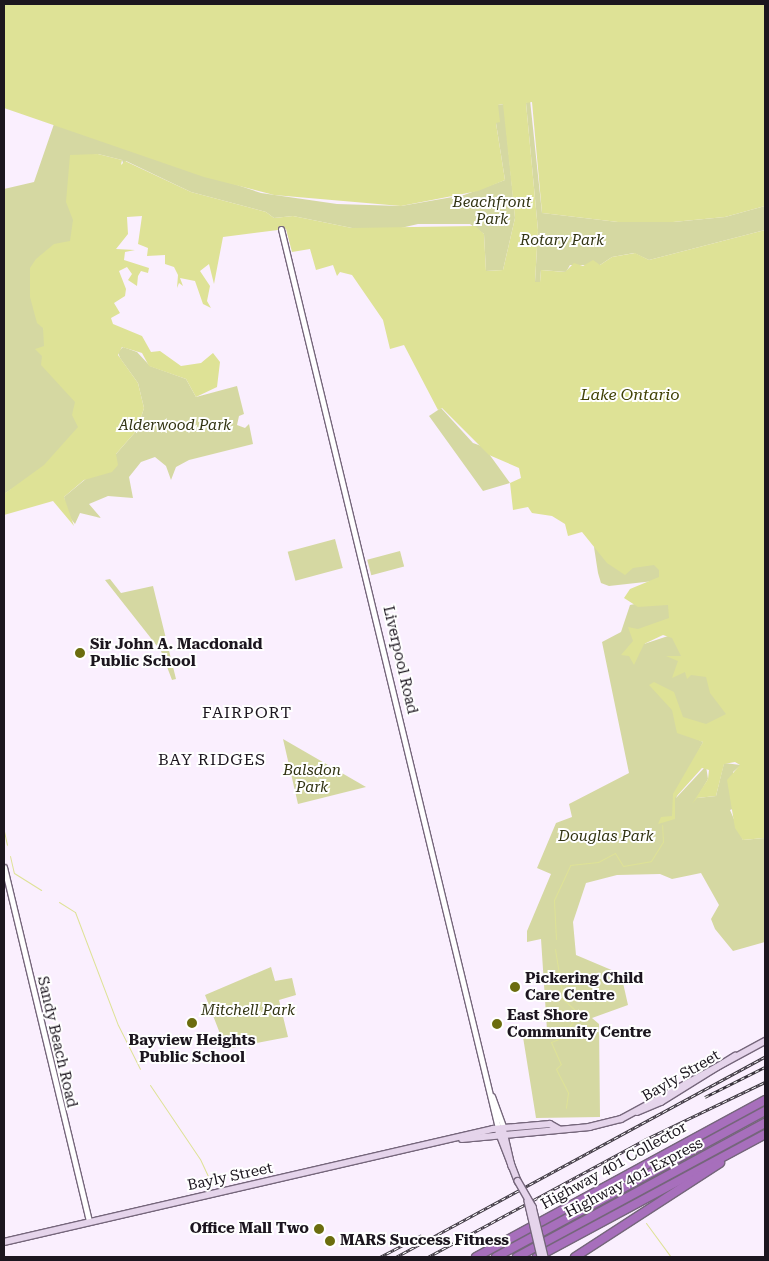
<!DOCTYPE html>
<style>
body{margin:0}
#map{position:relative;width:769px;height:1261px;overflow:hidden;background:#faeffe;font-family:"Roboto Serif",serif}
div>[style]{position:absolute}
.green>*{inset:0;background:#d5d8a2;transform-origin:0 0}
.water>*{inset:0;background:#dee296}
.stream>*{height:1px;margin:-0.5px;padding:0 0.5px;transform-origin:0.5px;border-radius:0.5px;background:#dee296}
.roads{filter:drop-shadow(1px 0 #75667b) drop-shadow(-1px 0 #75667b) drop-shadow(0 1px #75667b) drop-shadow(0 -1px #75667b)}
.tertiary>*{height:5px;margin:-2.5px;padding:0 2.5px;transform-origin:2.5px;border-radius:2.5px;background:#fff}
.secondary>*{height:5.5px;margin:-2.75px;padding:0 2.75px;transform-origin:2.75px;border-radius:2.75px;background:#e5d4eb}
.motorway>*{height:8px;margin:-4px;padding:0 4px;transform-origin:4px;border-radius:4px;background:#a76fbc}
.rail>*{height:3px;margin-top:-1.5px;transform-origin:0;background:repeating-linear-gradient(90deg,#fff 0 4px,#38323b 0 8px);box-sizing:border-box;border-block:1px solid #38323b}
.bridges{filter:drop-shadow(1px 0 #75667b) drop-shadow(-1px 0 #75667b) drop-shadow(0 1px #75667b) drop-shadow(0 -1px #75667b)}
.secondary-bridge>*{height:5.5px;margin:-2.75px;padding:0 2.75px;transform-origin:2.75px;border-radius:2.75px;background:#e5d4eb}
.dots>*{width:14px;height:14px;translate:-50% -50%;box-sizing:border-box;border:2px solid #fff;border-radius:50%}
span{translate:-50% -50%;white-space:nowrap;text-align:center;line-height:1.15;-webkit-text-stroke:4px #fff;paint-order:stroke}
.park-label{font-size:15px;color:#323413;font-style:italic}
.poi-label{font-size:15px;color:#1c161f;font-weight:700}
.left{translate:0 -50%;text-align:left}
.right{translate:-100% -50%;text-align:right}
.street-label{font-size:15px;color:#1c161f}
.water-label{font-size:16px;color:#414206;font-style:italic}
.neighbourhood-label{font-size:16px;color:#1c161f;letter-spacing:1px}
.frame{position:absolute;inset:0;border:5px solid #1c161f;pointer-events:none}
</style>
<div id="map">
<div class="green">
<div style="clip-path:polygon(530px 100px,542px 213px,618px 222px,673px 222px,725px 217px,765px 206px,765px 230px,649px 260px,634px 253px,612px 257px,600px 265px,570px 265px,566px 272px,541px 270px,540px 282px,535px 282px,538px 230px,526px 103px)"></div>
<div style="clip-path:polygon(504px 104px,515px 218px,503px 270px,486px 271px,484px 234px,470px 224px,418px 224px,392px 230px,352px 228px,293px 216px,274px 218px,266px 212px,191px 192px,126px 161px,124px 166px,122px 160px,98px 154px,83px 157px,78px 234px,43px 328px,86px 420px,49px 465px,4px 494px,4px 189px,34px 182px,54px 124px,261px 193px,337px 204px,401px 206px,464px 195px,505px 180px,496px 123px,498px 105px)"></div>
<div style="clip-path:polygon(123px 347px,137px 352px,150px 366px,186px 379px,196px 397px,237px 386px,244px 414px,239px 416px,237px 425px,245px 428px,249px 424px,253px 444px,189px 460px,176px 467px,171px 480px,166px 466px,155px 457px,141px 462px,129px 477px,133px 498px,108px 496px,89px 504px,101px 518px,80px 513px,75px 524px,67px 514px,64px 497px,116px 454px,137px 430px,144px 408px,138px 383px,120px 358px,118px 352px)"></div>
<div style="clip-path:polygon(441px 408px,473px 443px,484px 447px,510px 483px,483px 491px,429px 416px)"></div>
<div style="left:335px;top:539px;width:30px;height:49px;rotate:75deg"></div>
<div style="clip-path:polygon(594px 547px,644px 554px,672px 579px,609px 586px,601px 583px,598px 573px)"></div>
<div style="left:400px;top:551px;width:16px;height:34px;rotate:75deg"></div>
<div style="clip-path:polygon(110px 579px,121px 593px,153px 586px,176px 679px,172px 680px,161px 651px,105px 580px)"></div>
<div style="clip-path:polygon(664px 598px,680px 614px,644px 644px,686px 630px,681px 666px,687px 674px,710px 672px,743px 708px,693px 737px,703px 742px,676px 798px,706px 766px,708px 779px,697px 798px,716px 796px,724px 763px,741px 765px,733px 772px,735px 808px,730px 810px,743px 840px,765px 838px,765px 942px,733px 951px,715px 929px,711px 919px,719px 905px,701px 873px,672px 879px,660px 874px,617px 875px,586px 883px,573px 922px,576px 955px,621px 974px,628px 1005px,592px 1018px,599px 1024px,600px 1117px,536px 1118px,523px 1037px,547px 1030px,541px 939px,527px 942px,527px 931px,551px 874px,537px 868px,556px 823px,572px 817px,569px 804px,629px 773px,602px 642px,621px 632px,630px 605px)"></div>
<div style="clip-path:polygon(283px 739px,366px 787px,298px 804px)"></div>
<div style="clip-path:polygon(271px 967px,275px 981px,292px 978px,296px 995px,279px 1000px,288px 1037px,226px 1049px,205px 995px)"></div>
</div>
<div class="water">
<div style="clip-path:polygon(4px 4px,765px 4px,765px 206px,725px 217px,673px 222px,618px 222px,542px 213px,532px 102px,526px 103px,538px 230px,535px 282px,540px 282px,541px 270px,565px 272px,574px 263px,583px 266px,593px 260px,600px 265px,612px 257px,635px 253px,649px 260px,765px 230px,765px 838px,743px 840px,735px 828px,727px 780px,740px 765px,735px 762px,724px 764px,716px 796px,697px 798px,692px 804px,708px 779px,709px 770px,702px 768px,675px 798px,675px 819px,658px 824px,661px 817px,672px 816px,673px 794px,703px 742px,677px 733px,672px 710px,649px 685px,654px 682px,674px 692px,683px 717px,706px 724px,726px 714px,710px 693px,706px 677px,691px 675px,687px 679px,685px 672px,672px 678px,678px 661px,666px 656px,681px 656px,672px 638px,663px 635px,644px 644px,634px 665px,629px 656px,621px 655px,633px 641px,628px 627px,638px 629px,669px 618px,668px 605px,638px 607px,624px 598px,630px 589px,659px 577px,659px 570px,654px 565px,633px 568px,625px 575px,607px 563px,582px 532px,568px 536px,565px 524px,552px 516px,532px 513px,528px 507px,513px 510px,510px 483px,521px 478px,519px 468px,489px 455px,442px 408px,438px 410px,404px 345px,390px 349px,383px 320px,352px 275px,340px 272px,337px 276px,333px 265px,316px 270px,310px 249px,292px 252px,286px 229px,223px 237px,214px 284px,209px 264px,200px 271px,210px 286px,207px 301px,211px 308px,203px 304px,195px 281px,180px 278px,183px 286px,179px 283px,177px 288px,178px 275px,174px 267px,165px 264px,165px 255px,147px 256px,148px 248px,138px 244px,142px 216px,127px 217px,128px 234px,116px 249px,135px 250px,125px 252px,124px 260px,149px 268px,148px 273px,141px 271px,138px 276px,137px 286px,128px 280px,132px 274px,127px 267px,119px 271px,126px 289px,125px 296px,114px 303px,120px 313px,111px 318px,113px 324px,142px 336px,151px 352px,160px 351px,181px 366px,201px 363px,213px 353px,220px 362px,217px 387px,196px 397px,186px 379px,149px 366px,142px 353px,122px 347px,118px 355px,138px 383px,144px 408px,137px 430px,116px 454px,118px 465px,112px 472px,84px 480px,64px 497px,74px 526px,53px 501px,4px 515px,4px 494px,44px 465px,78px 427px,72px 415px,75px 402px,41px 365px,42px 356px,35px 349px,44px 346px,43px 328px,37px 323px,30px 297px,30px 268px,36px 259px,54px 244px,70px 241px,73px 220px,66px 202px,70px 155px,98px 154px,122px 160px,121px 165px,125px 161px,191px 192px,266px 212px,274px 218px,293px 216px,352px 228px,475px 226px,484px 234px,486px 271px,503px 270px,515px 218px,503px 104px,498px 105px,500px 122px,496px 123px,505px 180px,478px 191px,401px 206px,274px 195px,204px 177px,4px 108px)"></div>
</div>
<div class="stream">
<div style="left:4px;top:831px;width:14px;rotate:78deg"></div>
<div style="left:10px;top:856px;width:17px;rotate:77deg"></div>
<div style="left:14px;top:873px;width:32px;rotate:32deg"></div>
<div style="left:59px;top:902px;width:19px;rotate:32deg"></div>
<div style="left:75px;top:912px;width:121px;rotate:69.2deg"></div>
<div style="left:118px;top:1025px;width:49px;rotate:63.4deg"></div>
<div style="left:556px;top:939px;width:39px;rotate:-93deg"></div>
<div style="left:554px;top:900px;width:38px;rotate:-65deg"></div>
<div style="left:570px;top:865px;width:28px;rotate:-6deg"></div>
<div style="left:598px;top:862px;width:19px;rotate:-28deg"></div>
<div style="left:615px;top:853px;width:15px;rotate:58deg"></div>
<div style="left:623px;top:866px;width:28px;rotate:-10deg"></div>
<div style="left:651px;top:861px;width:22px;rotate:-58deg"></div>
<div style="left:663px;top:842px;width:17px;rotate:-93deg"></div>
<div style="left:555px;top:949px;width:51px;rotate:80.9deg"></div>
<div style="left:563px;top:999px;width:16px;rotate:43deg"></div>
<div style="left:575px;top:1010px;width:9px;rotate:90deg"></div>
<div style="left:575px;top:1019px;width:24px;rotate:126deg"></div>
<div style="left:561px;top:1038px;width:11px;rotate:158deg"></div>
<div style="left:551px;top:1042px;width:24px;rotate:66deg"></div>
<div style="left:561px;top:1064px;width:7px;rotate:135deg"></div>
<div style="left:556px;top:1069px;width:27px;rotate:63deg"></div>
<div style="left:568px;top:1093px;width:15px;rotate:98deg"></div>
<div style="left:150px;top:1085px;width:89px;rotate:56deg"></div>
<div style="left:200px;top:1159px;width:29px;rotate:65deg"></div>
<div style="left:646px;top:1223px;width:42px;rotate:53.7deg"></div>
</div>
<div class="roads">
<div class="tertiary">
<div style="left:281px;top:229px;width:925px;rotate:76.43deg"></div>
<div style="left:4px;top:867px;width:364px;rotate:76.5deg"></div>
<div style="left:492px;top:1096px;width:33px;rotate:70deg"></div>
</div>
<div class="secondary">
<div style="left:637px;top:1112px;width:26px;rotate:-23deg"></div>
<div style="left:661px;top:1102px;width:87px;rotate:-31.9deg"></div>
<div style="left:499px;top:1132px;width:53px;rotate:68.8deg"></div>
<div style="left:504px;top:1132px;width:35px;rotate:77deg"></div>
<div style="left:462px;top:1139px;width:128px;rotate:-5.4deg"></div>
<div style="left:589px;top:1127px;width:33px;rotate:-14deg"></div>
<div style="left:621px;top:1119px;width:164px;rotate:-28.4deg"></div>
<div style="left:4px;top:1242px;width:502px;rotate:-13.01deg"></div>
<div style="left:493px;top:1129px;width:57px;rotate:-5deg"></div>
<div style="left:550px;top:1124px;width:10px;rotate:29deg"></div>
</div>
<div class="motorway">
<div style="left:476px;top:1257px;width:329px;rotate:-28.5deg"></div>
<div style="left:496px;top:1257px;width:306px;rotate:-28.5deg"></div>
<div style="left:517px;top:1257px;width:282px;rotate:-28.4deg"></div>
<div style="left:537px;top:1257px;width:259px;rotate:-28.3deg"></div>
<div style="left:575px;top:1257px;width:173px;rotate:-33deg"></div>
</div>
</div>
<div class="rail">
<div style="left:705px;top:1097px;width:67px;rotate:-26.6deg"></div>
<div style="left:380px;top:1257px;width:47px;rotate:-27.6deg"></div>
<div style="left:396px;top:1257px;width:420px;rotate:-28.5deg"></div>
<div style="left:428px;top:1257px;width:246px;rotate:-28.4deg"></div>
<div style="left:644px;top:1140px;width:134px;rotate:-25.6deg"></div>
</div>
<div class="bridges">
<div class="secondary-bridge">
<div style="left:518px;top:1181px;width:30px;rotate:60deg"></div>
<div style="left:533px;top:1207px;width:51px;rotate:76.5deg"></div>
<div style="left:528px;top:1201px;width:57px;rotate:76.9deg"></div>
</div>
</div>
<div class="dots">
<div style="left:80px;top:653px;background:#6b6d0e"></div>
<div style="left:515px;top:987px;background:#6b6d0e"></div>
<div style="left:192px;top:1023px;background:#6b6d0e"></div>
<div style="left:497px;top:1024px;background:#6b6d0e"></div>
<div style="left:319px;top:1229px;background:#6b6d0e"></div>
<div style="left:330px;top:1241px;background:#6b6d0e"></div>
</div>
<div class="park-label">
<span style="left:492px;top:211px">Beachfront<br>Park</span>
<span style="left:562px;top:241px">Rotary Park</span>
<span style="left:175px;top:426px">Alderwood Park</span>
<span style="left:312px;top:779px">Balsdon<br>Park</span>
<span style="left:606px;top:837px">Douglas Park</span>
<span style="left:248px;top:1011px">Mitchell Park</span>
</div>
<div class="poi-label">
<span class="left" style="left:90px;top:653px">Sir John A. Macdonald<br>Public School</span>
<span class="left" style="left:525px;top:987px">Pickering Child<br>Care Centre</span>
<span class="left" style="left:507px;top:1024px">East Shore<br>Community Centre</span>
<span style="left:192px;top:1049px">Bayview Heights<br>Public School</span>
<span class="right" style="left:309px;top:1229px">Office Mall Two</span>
<span class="left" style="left:340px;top:1241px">MARS Success Fitness</span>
</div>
<div class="street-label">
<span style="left:400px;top:660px;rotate:77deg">Liverpool Road</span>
<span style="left:57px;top:1042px;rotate:77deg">Sandy Beach Road</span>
<span style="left:681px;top:1076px;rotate:-30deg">Bayly Street</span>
<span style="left:614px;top:1166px;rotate:-29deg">Highway 401 Collector</span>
<span style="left:230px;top:1177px;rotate:-12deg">Bayly Street</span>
<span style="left:634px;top:1178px;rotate:-28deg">Highway 401 Express</span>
</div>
<div class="water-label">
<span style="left:630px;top:395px">Lake Ontario</span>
</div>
<div class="neighbourhood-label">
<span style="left:247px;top:713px">FAIRPORT</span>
<span style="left:212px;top:760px">BAY RIDGES</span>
</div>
<div class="frame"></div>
</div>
